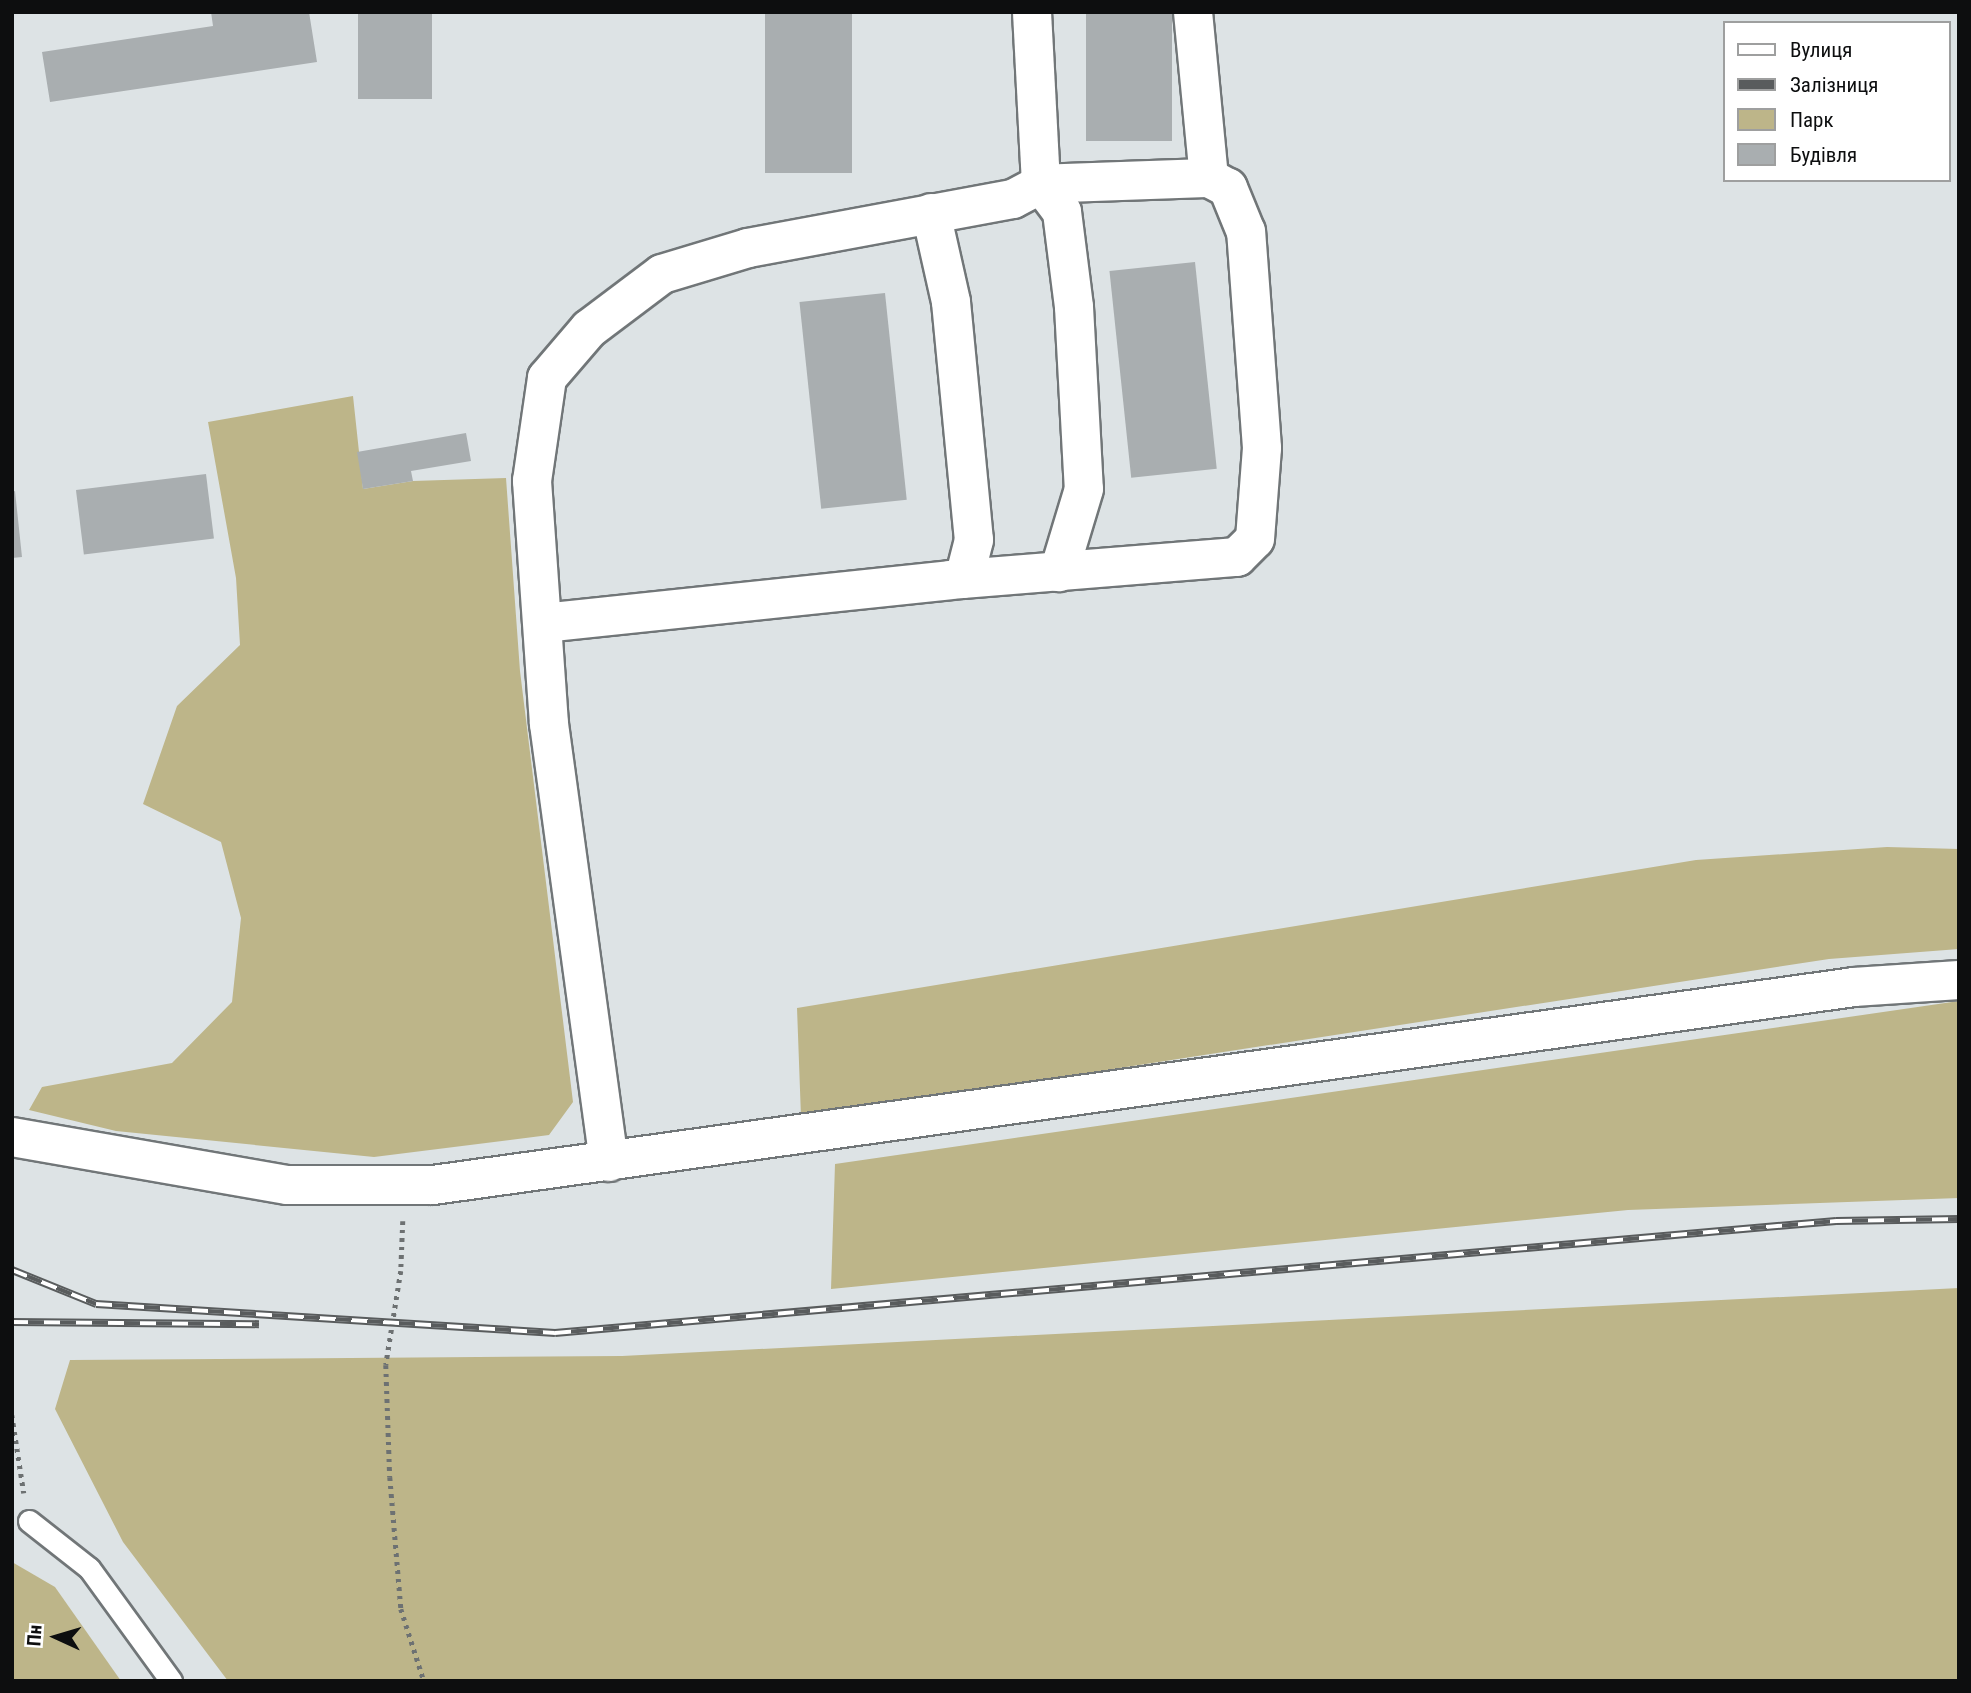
<!DOCTYPE html>
<meta charset="utf-8">
<style>
body{margin:0}
#map{position:relative;width:1971px;height:1693px;overflow:hidden;background:#dde3e5;font-family:"Roboto Condensed",sans-serif}
div>[style]{position:absolute}
.green>*{inset:0;background:#bdb589}
.building>*{inset:0;background:#a9aeb0;transform-origin:0 0}
.path>*{height:4.5px;margin-top:-2.25px;transform-origin:0;background:repeating-linear-gradient(90deg,#6d7172 0 3.5px,transparent 0 8.5px)}
.roads{filter:drop-shadow(2px 0 #717678) drop-shadow(-2px 0 #717678) drop-shadow(0 2px #717678) drop-shadow(0 -2px #717678)}
.lane>*{height:21px;margin:-10.5px;padding:0 10.5px;transform-origin:10.5px;border-radius:10.5px;background:#fff}
.street>*{height:38px;margin:-19px;padding:0 19px;transform-origin:19px;border-radius:19px;background:#fff}
.rail>*{height:8px;margin-top:-4px;transform-origin:0;background:repeating-linear-gradient(90deg,#fff 0 16px,#595c5d 0 32px);box-sizing:border-box;border-block:2px solid #595c5d}
span{translate:-50% -50%;white-space:nowrap;text-align:center;line-height:1.15;-webkit-text-stroke:6px #fff;paint-order:stroke}
.frame{position:absolute;inset:0;border:14px solid #0d0e0f;pointer-events:none}
.legend{position:absolute;left:1723px;top:21px;width:228px;height:161px;box-sizing:border-box;background:#fff;border:2px solid #9e9f9f;margin:0;padding:9px 12px;list-style:none;font-size:21px;color:#0d0e0f}
.legend li{display:flex;align-items:center;gap:14px;height:35px}
.legend b{width:35px;border:2px solid #9e9f9f}
.north{position:absolute;left:21px;top:1602px;width:70px;height:70px;-webkit-text-stroke:5px #fff;paint-order:stroke;rotate:274deg;font-size:19px;font-weight:700;line-height:28px;text-align:center;color:#0d0e0f}
.north::after{content:'';display:block;margin:auto;width:24px;height:32px;background:#0d0e0f;clip-path:polygon(50% 0,100% 100%,50% 72%,0 100%)}
</style>
<div id="map">
<div class="green">
<div style="clip-path:polygon(353px 396px,363px 489px,413px 481px,506px 478px,520px 671px,573px 1102px,549px 1135px,374px 1157px,116px 1131px,29px 1110px,42px 1087px,172px 1063px,232px 1002px,241px 918px,221px 842px,143px 804px,177px 706px,240px 645px,236px 578px,208px 422px)"></div>
<div style="clip-path:polygon(1887px 847px,1959px 849px,1959px 949px,1829px 959px,801px 1117px,797px 1008px,1696px 860px)"></div>
<div style="clip-path:polygon(1959px 1001px,1959px 1198px,1628px 1210px,831px 1289px,835px 1164px)"></div>
<div style="clip-path:polygon(1959px 1288px,1959px 1681px,228px 1681px,123px 1542px,55px 1409px,70px 1360px,622px 1356px)"></div>
<div style="clip-path:polygon(12px 1562px,55px 1587px,121px 1681px,12px 1681px)"></div>
</div>
<div class="building">
<div style="clip-path:polygon(211px 12px,309px 12px,317px 62px,50px 102px,42px 52px,213px 26px)"></div>
<div style="left:358px;top:12px;width:74px;height:87px"></div>
<div style="left:765px;top:12px;width:87px;height:161px"></div>
<div style="left:1086px;top:12px;width:86px;height:129px"></div>
<div style="left:1195px;top:262px;width:208px;height:86px;rotate:84deg"></div>
<div style="left:885px;top:293px;width:208px;height:86px;rotate:84deg"></div>
<div style="clip-path:polygon(466px 433px,471px 461px,411px 471px,413px 481px,363px 489px,357px 452px)"></div>
<div style="left:206px;top:474px;width:65px;height:131px;rotate:83deg"></div>
<div style="clip-path:polygon(15px 491px,22px 557px,12px 558px,12px 492px)"></div>
</div>
<div class="path">
<div style="left:403px;top:1221px;width:50px;rotate:92.3deg"></div>
<div style="left:401px;top:1271px;width:95px;rotate:99.1deg"></div>
<div style="left:386px;top:1365px;width:112px;rotate:88deg"></div>
<div style="left:390px;top:1477px;width:132px;rotate:85.2deg"></div>
<div style="left:401px;top:1609px;width:76px;rotate:72.3deg"></div>
<div style="left:12px;top:1415px;width:79px;rotate:81.3deg"></div>
</div>
<div class="roads">
<div class="lane">
<div style="left:29px;top:1521px;width:76px;rotate:38.1deg"></div>
<div style="left:89px;top:1568px;width:140px;rotate:54deg"></div>
</div>
<div class="street">
<div style="left:1193px;top:12px;width:167px;rotate:84.5deg"></div>
<div style="left:1041px;top:184px;width:35px;rotate:53deg"></div>
<div style="left:1062px;top:212px;width:96px;rotate:82.8deg"></div>
<div style="left:1074px;top:307px;width:182px;rotate:86.9deg"></div>
<div style="left:1084px;top:489px;width:87px;rotate:106.8deg"></div>
<div style="left:931px;top:213px;width:91px;rotate:77.3deg"></div>
<div style="left:951px;top:302px;width:239px;rotate:84.5deg"></div>
<div style="left:974px;top:540px;width:40px;rotate:104.4deg"></div>
<div style="left:543px;top:623px;width:409px;rotate:-6deg"></div>
<div style="left:950px;top:580px;width:288px;rotate:-4.6deg"></div>
<div style="left:1237px;top:557px;width:25px;rotate:-45deg"></div>
<div style="left:1255px;top:539px;width:91px;rotate:-85.6deg"></div>
<div style="left:1262px;top:448px;width:217px;rotate:-94.2deg"></div>
<div style="left:1246px;top:232px;width:48px;rotate:-112.2deg"></div>
<div style="left:1228px;top:188px;width:21px;rotate:-152deg"></div>
<div style="left:1209px;top:178px;width:168px;rotate:178deg"></div>
<div style="left:12px;top:1137px;width:279px;rotate:9.9deg"></div>
<div style="left:287px;top:1185px;width:146px"></div>
<div style="left:433px;top:1185px;width:1435px;rotate:-7.93deg"></div>
<div style="left:1854px;top:987px;width:105px;rotate:-3.8deg"></div>
<div style="left:609px;top:1162px;width:442px;rotate:-97.8deg"></div>
<div style="left:549px;top:724px;width:244px;rotate:-94deg"></div>
<div style="left:532px;top:481px;width:104px;rotate:-81.7deg"></div>
<div style="left:547px;top:378px;width:65px;rotate:-49.4deg"></div>
<div style="left:589px;top:329px;width:91px;rotate:-37deg"></div>
<div style="left:662px;top:274px;width:90px;rotate:-16.8deg"></div>
<div style="left:748px;top:248px;width:269px;rotate:-10.5deg"></div>
<div style="left:1013px;top:199px;width:32px;rotate:-28deg"></div>
<div style="left:1041px;top:184px;width:172px;rotate:-93deg"></div>
</div>
</div>
<div class="rail">
<div style="left:12px;top:1270px;width:91px;rotate:22deg"></div>
<div style="left:96px;top:1304px;width:460px;rotate:3.6deg"></div>
<div style="left:555px;top:1333px;width:1286px;rotate:-5deg"></div>
<div style="left:1836px;top:1221px;width:123px;rotate:-0.9deg"></div>
<div style="left:12px;top:1322px;width:247px;rotate:0.5deg"></div>
</div>
<div class="frame"></div>
<ul class="legend">
<li><b style="height:9px;background:#fff"></b>Вулиця</li>
<li><b style="height:9px;background:#595c5d"></b>Залізниця</li>
<li><b style="height:19px;background:#bdb589"></b>Парк</li>
<li><b style="height:19px;background:#a9aeb0"></b>Будівля</li>
</ul>
<div class="north">Пн</div>
</div>
